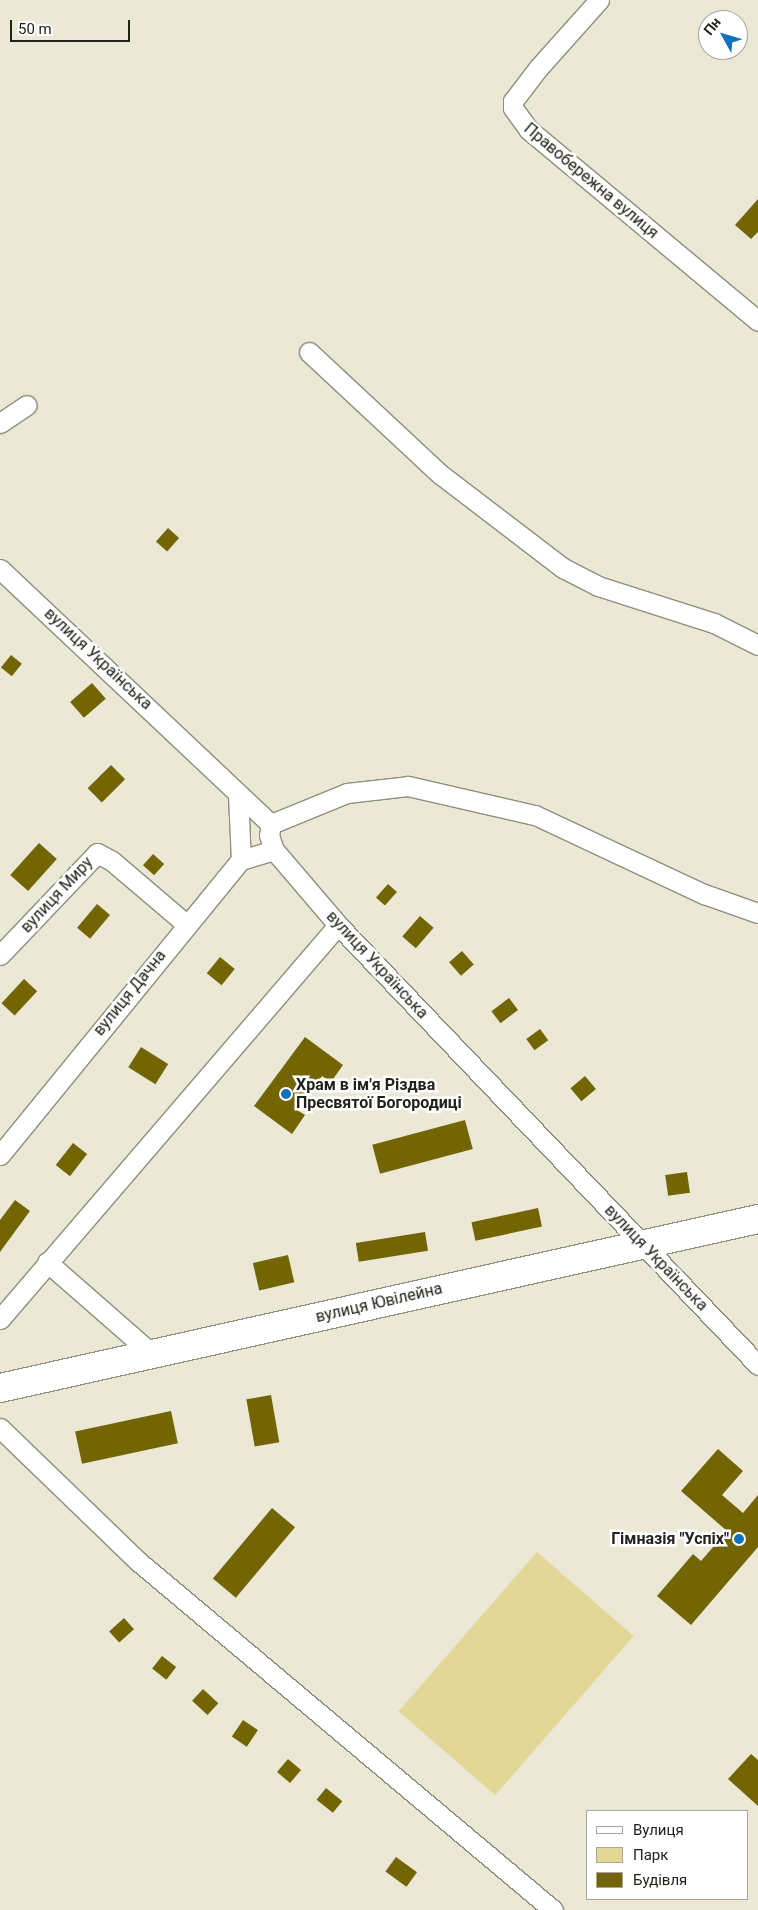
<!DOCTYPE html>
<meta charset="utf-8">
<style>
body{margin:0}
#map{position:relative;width:758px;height:1910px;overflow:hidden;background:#ebe8d5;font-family:Roboto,sans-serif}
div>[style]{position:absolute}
.green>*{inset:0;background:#e3d798;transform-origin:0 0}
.building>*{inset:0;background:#736504;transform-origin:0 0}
.roads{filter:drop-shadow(1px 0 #918e7d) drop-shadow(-1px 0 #918e7d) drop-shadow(0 1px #918e7d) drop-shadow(0 -1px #918e7d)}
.street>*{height:19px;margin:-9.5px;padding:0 9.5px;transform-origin:9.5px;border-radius:9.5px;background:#fff}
.secondary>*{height:28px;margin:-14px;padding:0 14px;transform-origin:14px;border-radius:14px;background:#fff}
.dots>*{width:14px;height:14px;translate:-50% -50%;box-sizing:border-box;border:2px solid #fff;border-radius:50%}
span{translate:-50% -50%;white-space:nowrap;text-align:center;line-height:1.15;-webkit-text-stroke:5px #fff;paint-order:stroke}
.street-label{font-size:16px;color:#22211a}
.poi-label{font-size:16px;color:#22211a;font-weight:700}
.left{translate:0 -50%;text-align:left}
.right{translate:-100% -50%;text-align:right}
.legend{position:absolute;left:586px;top:1810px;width:162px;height:90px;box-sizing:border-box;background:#fff;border:1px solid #a7a6a3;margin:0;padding:6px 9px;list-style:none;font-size:15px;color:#22211a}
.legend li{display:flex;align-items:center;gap:10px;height:25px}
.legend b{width:25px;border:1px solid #a7a6a3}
.north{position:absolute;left:698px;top:10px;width:50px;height:50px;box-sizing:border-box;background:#fff;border:1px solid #a7a6a3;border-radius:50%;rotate:309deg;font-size:14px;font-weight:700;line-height:20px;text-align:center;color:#22211a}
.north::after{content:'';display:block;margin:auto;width:18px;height:22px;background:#0e72bd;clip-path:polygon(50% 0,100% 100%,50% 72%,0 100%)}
.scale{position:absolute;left:10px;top:20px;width:120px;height:22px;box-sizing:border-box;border:2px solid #22211a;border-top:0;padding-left:6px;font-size:15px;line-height:18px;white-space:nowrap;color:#22211a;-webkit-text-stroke:4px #fff;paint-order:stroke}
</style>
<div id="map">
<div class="green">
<div style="left:537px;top:1552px;width:128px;height:211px;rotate:41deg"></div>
</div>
<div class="building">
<div style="clip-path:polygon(758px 199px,758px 232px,751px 239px,735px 225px)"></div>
<div style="left:168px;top:528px;width:15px;height:18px;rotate:42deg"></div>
<div style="left:11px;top:655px;width:14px;height:16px;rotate:39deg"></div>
<div style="left:92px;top:683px;width:21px;height:29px;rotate:49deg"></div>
<div style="left:111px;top:765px;width:20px;height:33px;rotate:45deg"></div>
<div style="left:39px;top:843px;width:24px;height:43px;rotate:42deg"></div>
<div style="left:153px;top:854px;width:15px;height:15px;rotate:42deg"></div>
<div style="left:388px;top:884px;width:12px;height:18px;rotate:42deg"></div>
<div style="left:97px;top:904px;width:17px;height:31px;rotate:40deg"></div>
<div style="left:420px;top:916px;width:18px;height:27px;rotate:41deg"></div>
<div style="left:462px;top:951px;width:18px;height:17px;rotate:49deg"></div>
<div style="left:220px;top:957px;width:19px;height:21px;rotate:39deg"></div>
<div style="left:24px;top:979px;width:18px;height:33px;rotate:43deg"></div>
<div style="left:509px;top:998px;width:15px;height:22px;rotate:53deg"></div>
<div style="left:540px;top:1029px;width:14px;height:17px;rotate:54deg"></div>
<div style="clip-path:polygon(305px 1037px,343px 1065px,331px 1082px,322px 1076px,297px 1110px,305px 1115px,292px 1134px,254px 1106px)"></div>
<div style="left:141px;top:1047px;width:32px;height:24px;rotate:32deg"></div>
<div style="left:585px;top:1076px;width:17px;height:19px;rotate:50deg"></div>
<div style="left:465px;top:1120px;width:30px;height:96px;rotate:75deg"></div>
<div style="left:73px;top:1143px;width:18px;height:28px;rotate:38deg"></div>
<div style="left:687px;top:1172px;width:21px;height:22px;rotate:82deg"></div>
<div style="clip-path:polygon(15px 1200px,30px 1211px,0 1252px,0 1220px)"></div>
<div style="left:538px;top:1208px;width:19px;height:68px;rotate:78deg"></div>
<div style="left:425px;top:1232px;width:19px;height:70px;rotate:81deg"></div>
<div style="left:288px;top:1255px;width:28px;height:36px;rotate:77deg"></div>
<div style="left:271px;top:1395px;width:48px;height:25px;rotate:80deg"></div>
<div style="left:171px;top:1411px;width:33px;height:98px;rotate:78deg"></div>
<div style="clip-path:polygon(718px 1449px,743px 1471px,722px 1495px,743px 1513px,758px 1495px,758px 1547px,691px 1625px,657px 1596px,693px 1554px,701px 1561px,727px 1531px,681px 1491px)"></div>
<div style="left:272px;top:1508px;width:30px;height:92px;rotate:40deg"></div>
<div style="left:124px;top:1618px;width:15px;height:20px;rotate:48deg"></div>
<div style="left:162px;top:1656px;width:18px;height:16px;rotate:38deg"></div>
<div style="left:203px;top:1689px;width:21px;height:16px;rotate:43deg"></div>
<div style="left:243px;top:1720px;width:18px;height:20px;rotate:34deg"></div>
<div style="clip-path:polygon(751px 1754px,758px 1760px,758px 1806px,728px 1779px)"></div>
<div style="left:288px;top:1759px;width:17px;height:17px;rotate:40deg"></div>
<div style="left:326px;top:1788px;width:21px;height:15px;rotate:39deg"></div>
<div style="left:396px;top:1857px;width:26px;height:18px;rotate:36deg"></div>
</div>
<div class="roads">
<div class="street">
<div style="left:599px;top:0;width:90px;rotate:131.8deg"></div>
<div style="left:539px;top:67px;width:43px;rotate:127.4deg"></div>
<div style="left:513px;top:101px;width:7px;rotate:90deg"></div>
<div style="left:513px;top:108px;width:27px;rotate:54deg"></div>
<div style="left:529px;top:130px;width:298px;rotate:39.8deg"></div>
<div style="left:309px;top:352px;width:179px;rotate:43deg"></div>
<div style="left:440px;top:474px;width:155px;rotate:37.4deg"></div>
<div style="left:563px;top:568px;width:39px;rotate:27deg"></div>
<div style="left:598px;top:586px;width:122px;rotate:17.7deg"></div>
<div style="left:714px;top:623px;width:49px;rotate:26.6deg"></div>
<div style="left:0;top:423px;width:32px;rotate:-34deg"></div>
<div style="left:0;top:569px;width:372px;rotate:43.3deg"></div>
<div style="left:271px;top:824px;width:11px;rotate:100deg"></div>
<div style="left:269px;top:835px;width:16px;rotate:72deg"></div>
<div style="left:274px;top:850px;width:99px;rotate:49.5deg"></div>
<div style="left:338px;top:925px;width:608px;rotate:46.33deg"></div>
<div style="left:238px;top:795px;width:65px;rotate:87.4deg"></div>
<div style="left:271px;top:824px;width:82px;rotate:-22.2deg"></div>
<div style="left:347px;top:793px;width:61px;rotate:-6.5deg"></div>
<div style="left:408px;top:786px;width:130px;rotate:12.9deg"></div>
<div style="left:535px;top:815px;width:187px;rotate:25.1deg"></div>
<div style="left:704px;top:894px;width:57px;rotate:19.4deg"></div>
<div style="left:0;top:955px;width:141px;rotate:-46.4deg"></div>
<div style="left:97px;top:853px;width:17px;rotate:28deg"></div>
<div style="left:112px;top:861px;width:97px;rotate:40.4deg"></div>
<div style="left:0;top:1155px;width:381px;rotate:-50.8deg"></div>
<div style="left:241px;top:860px;width:34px;rotate:-17deg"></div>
<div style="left:47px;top:1262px;width:140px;rotate:41.2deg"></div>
<div style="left:0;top:1319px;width:519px;rotate:-49.37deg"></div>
<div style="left:0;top:1428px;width:193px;rotate:44deg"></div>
<div style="left:139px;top:1562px;width:541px;rotate:40.05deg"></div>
</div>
<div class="secondary">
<div style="left:0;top:1388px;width:777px;rotate:-12.57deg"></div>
</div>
</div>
<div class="dots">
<div style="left:286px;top:1094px;background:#0e72bd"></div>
<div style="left:739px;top:1539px;background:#0e72bd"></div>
</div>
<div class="street-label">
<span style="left:591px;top:181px;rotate:40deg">Правобережна вулиця</span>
<span style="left:98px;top:659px;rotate:43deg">вулиця Українська</span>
<span style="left:57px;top:895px;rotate:-47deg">вулиця Миру</span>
<span style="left:377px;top:965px;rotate:47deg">вулиця Українська</span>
<span style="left:130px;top:993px;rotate:-51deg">вулиця Дачна</span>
<span style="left:656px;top:1258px;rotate:46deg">вулиця Українська</span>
<span style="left:379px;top:1303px;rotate:-13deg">вулиця Ювілейна</span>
</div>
<div class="poi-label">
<span class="left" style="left:296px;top:1094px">Храм в ім'я Різдва<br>Пресвятої Богородиці</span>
<span class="right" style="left:729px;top:1539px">Гімназія "Успіх"</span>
</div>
<ul class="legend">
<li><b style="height:6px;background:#fff"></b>Вулиця</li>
<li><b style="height:14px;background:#e3d798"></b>Парк</li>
<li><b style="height:14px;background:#736504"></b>Будівля</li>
</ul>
<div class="north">Пн</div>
<div class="scale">50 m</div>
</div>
